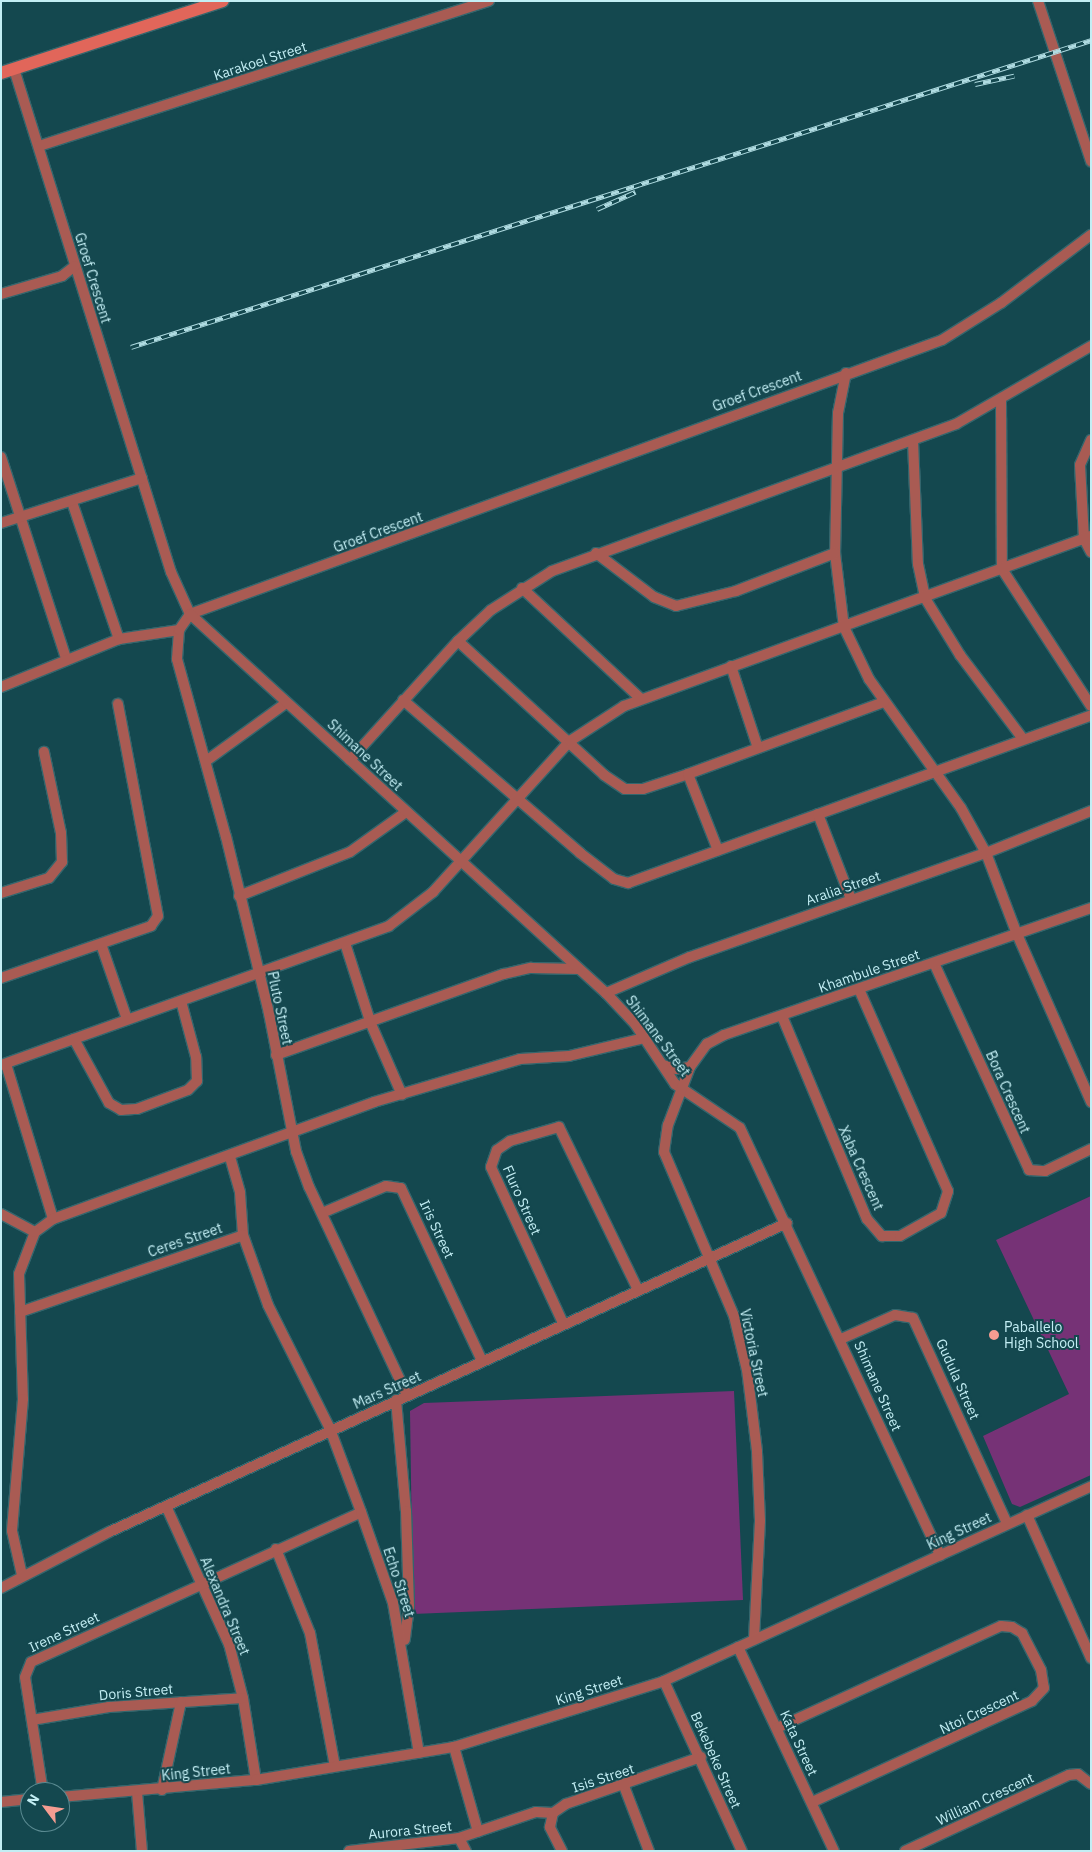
<!DOCTYPE html>
<style>
body{margin:0}
#map{position:relative;width:1092px;height:1852px;overflow:hidden;background:#14484f;font-family:"IBM Plex Sans",sans-serif}
div>[style]{position:absolute}
.green>*{inset:0;background:#763276}
.roads{filter:drop-shadow(1px 0 #34666d) drop-shadow(-1px 0 #34666d) drop-shadow(0 1px #34666d) drop-shadow(0 -1px #34666d)}
.street>*{height:10px;margin:-5px;padding:0 5px;transform-origin:5px;border-radius:5px;background:#a95b53}
.secondary>*{height:12px;margin:-6px;padding:0 6px;transform-origin:6px;border-radius:6px;background:#e1665a}
.rail>*{height:4.5px;margin-top:-2.25px;transform-origin:0;background:repeating-linear-gradient(90deg,#14484f 0 8px,#afdbe1 0 16px);box-sizing:border-box;border-block:1px solid #afdbe1}
.dots>*{width:14px;height:14px;translate:-50% -50%;box-sizing:border-box;border:2px solid #14484f;border-radius:50%}
span{translate:-50% -50%;white-space:nowrap;text-align:center;line-height:1.15;-webkit-text-stroke:4px #14484f;paint-order:stroke}
.street-label{font-size:14px;color:#c3eef4}
.poi-label{font-size:14px;color:#c3eef4}
.left{translate:0 -50%;text-align:left}
.frame{position:absolute;inset:0;border:2px solid #c3eef4;pointer-events:none}
.north{position:absolute;left:20px;top:1782px;width:50px;height:50px;box-sizing:border-box;background:#14484f;border:1px solid #5a8a91;border-radius:50%;rotate:301deg;font-size:14px;font-weight:700;line-height:20px;text-align:center;color:#c3eef4}
.north::after{content:'';display:block;margin:auto;width:18px;height:22px;background:#f59c91;clip-path:polygon(50% 0,100% 100%,50% 72%,0 100%)}
</style>
<div id="map">
<div class="green">
<div style="clip-path:polygon(1091px 1196px,1091px 1475px,1020px 1507px,1012px 1504px,983px 1436px,1069px 1394px,996px 1240px)"></div>
<div style="clip-path:polygon(734px 1391px,743px 1600px,413px 1614px,410px 1411px,424px 1403px)"></div>
</div>
<div class="roads">
<div class="street">
<div style="left:1038px;top:1px;width:169px;rotate:71.7deg"></div>
<div style="left:14px;top:69px;width:527px;rotate:72.67deg"></div>
<div style="left:171px;top:572px;width:46px;rotate:65.7deg"></div>
<div style="left:190px;top:614px;width:800px;rotate:-20.02deg"></div>
<div style="left:942px;top:340px;width:70px;rotate:-32.1deg"></div>
<div style="left:1001px;top:303px;width:113px;rotate:-37.1deg"></div>
<div style="left:39px;top:146px;width:473px;rotate:-17.9deg"></div>
<div style="left:1px;top:294px;width:64px;rotate:-16.4deg"></div>
<div style="left:62px;top:276px;width:16px;rotate:-38deg"></div>
<div style="left:846px;top:373px;width:41px;rotate:101.3deg"></div>
<div style="left:838px;top:413px;width:140px;rotate:91.2deg"></div>
<div style="left:835px;top:553px;width:75px;rotate:83.1deg"></div>
<div style="left:844px;top:627px;width:58px;rotate:64.3deg"></div>
<div style="left:869px;top:679px;width:158px;rotate:54.5deg"></div>
<div style="left:961px;top:808px;width:51px;rotate:60.9deg"></div>
<div style="left:986px;top:853px;width:87px;rotate:69.1deg"></div>
<div style="left:1017px;top:934px;width:184px;rotate:66.2deg"></div>
<div style="left:1001px;top:399px;width:170px;rotate:89.7deg"></div>
<div style="left:1002px;top:569px;width:163px;rotate:57deg"></div>
<div style="left:1091px;top:440px;width:27px;rotate:114deg"></div>
<div style="left:1080px;top:465px;width:74px;rotate:86.9deg"></div>
<div style="left:1084px;top:539px;width:15px;rotate:62deg"></div>
<div style="left:913px;top:441px;width:123px;rotate:87.7deg"></div>
<div style="left:918px;top:564px;width:35px;rotate:78deg"></div>
<div style="left:925px;top:598px;width:67px;rotate:58.4deg"></div>
<div style="left:960px;top:655px;width:105px;rotate:53.1deg"></div>
<div style="left:1px;top:457px;width:211px;rotate:72.1deg"></div>
<div style="left:72px;top:502px;width:145px;rotate:71.1deg"></div>
<div style="left:1px;top:523px;width:148px;rotate:-17.7deg"></div>
<div style="left:596px;top:553px;width:73px;rotate:37.2deg"></div>
<div style="left:654px;top:597px;width:24px;rotate:22deg"></div>
<div style="left:676px;top:606px;width:62px;rotate:-14deg"></div>
<div style="left:736px;top:591px;width:106px;rotate:-21deg"></div>
<div style="left:522px;top:588px;width:163px;rotate:43deg"></div>
<div style="left:458px;top:641px;width:198px;rotate:42.5deg"></div>
<div style="left:604px;top:775px;width:25px;rotate:34deg"></div>
<div style="left:625px;top:789px;width:18px"></div>
<div style="left:643px;top:789px;width:47px;rotate:-18.4deg"></div>
<div style="left:688px;top:774px;width:209px;rotate:-20.2deg"></div>
<div style="left:731px;top:666px;width:86px;rotate:71.8deg"></div>
<div style="left:1px;top:687px;width:127px;rotate:-22.1deg"></div>
<div style="left:119px;top:639px;width:61px;rotate:-8.5deg"></div>
<div style="left:403px;top:700px;width:234px;rotate:40.8deg"></div>
<div style="left:580px;top:853px;width:43px;rotate:37.4deg"></div>
<div style="left:614px;top:879px;width:15px;rotate:16deg"></div>
<div style="left:628px;top:883px;width:493px;rotate:-19.9deg"></div>
<div style="left:350px;top:760px;width:161px;rotate:-47.8deg"></div>
<div style="left:458px;top:641px;width:45px;rotate:-43.2deg"></div>
<div style="left:491px;top:610px;width:72px;rotate:-32.6deg"></div>
<div style="left:552px;top:571px;width:430px;rotate:-20deg"></div>
<div style="left:956px;top:424px;width:156px;rotate:-30deg"></div>
<div style="left:206px;top:761px;width:99px;rotate:-35.9deg"></div>
<div style="left:688px;top:774px;width:82px;rotate:68.5deg"></div>
<div style="left:818px;top:814px;width:91px;rotate:68.8deg"></div>
<div style="left:1px;top:893px;width:50px;rotate:-17.4deg"></div>
<div style="left:49px;top:878px;width:21px;rotate:-51deg"></div>
<div style="left:62px;top:862px;width:29px;rotate:-92deg"></div>
<div style="left:61px;top:833px;width:83px;rotate:-101.9deg"></div>
<div style="left:239px;top:896px;width:119px;rotate:-21.6deg"></div>
<div style="left:350px;top:852px;width:69px;rotate:-35.5deg"></div>
<div style="left:345px;top:943px;width:85px;rotate:72.2deg"></div>
<div style="left:371px;top:1024px;width:77px;rotate:66.4deg"></div>
<div style="left:101px;top:944px;width:79px;rotate:70.9deg"></div>
<div style="left:934px;top:963px;width:228px;rotate:65.3deg"></div>
<div style="left:1029px;top:1170px;width:16px;rotate:4deg"></div>
<div style="left:1045px;top:1171px;width:51px;rotate:-25.6deg"></div>
<div style="left:1px;top:978px;width:159px;rotate:-19.1deg"></div>
<div style="left:151px;top:926px;width:12px;rotate:-55deg"></div>
<div style="left:158px;top:916px;width:216px;rotate:-100.7deg"></div>
<div style="left:606px;top:993px;width:91px;rotate:-23.2deg"></div>
<div style="left:690px;top:957px;width:314px;rotate:-19.4deg"></div>
<div style="left:986px;top:853px;width:113px;rotate:-21.8deg"></div>
<div style="left:782px;top:1016px;width:220px;rotate:67.3deg"></div>
<div style="left:867px;top:1219px;width:23px;rotate:49deg"></div>
<div style="left:882px;top:1236px;width:18px"></div>
<div style="left:900px;top:1236px;width:47px;rotate:-29.3deg"></div>
<div style="left:941px;top:1213px;width:23px;rotate:-72deg"></div>
<div style="left:948px;top:1191px;width:221px;rotate:-113.8deg"></div>
<div style="left:74px;top:1039px;width:73px;rotate:61.3deg"></div>
<div style="left:109px;top:1103px;width:14px;rotate:30deg"></div>
<div style="left:121px;top:1110px;width:16px;rotate:-4deg"></div>
<div style="left:137px;top:1109px;width:54px;rotate:-20.4deg"></div>
<div style="left:188px;top:1090px;width:13px;rotate:-45deg"></div>
<div style="left:197px;top:1081px;width:24px;rotate:-92deg"></div>
<div style="left:196px;top:1057px;width:58px;rotate:-105deg"></div>
<div style="left:276px;top:1055px;width:242px;rotate:-19.6deg"></div>
<div style="left:504px;top:974px;width:28px;rotate:-13deg"></div>
<div style="left:531px;top:968px;width:48px;rotate:1.2deg"></div>
<div style="left:6px;top:1064px;width:162px;rotate:73.1deg"></div>
<div style="left:53px;top:1219px;width:22px;rotate:144deg"></div>
<div style="left:35px;top:1232px;width:45px;rotate:110.9deg"></div>
<div style="left:19px;top:1274px;width:125px;rotate:88.2deg"></div>
<div style="left:23px;top:1399px;width:132px;rotate:94.8deg"></div>
<div style="left:12px;top:1531px;width:45px;rotate:77.2deg"></div>
<div style="left:1px;top:1065px;width:412px;rotate:-19.7deg"></div>
<div style="left:389px;top:926px;width:56px;rotate:-37.7deg"></div>
<div style="left:433px;top:892px;width:204px;rotate:-47.8deg"></div>
<div style="left:570px;top:741px;width:64px;rotate:-32.9deg"></div>
<div style="left:624px;top:706px;width:497px;rotate:-20deg"></div>
<div style="left:663px;top:1065px;width:14px;rotate:17deg"></div>
<div style="left:676px;top:1069px;width:14px;rotate:-8deg"></div>
<div style="left:230px;top:1157px;width:37px;rotate:74deg"></div>
<div style="left:240px;top:1193px;width:42px;rotate:85.9deg"></div>
<div style="left:322px;top:1213px;width:69px;rotate:-22.9deg"></div>
<div style="left:386px;top:1186px;width:15px;rotate:8deg"></div>
<div style="left:401px;top:1188px;width:191px;rotate:64.9deg"></div>
<div style="left:1px;top:1214px;width:38px;rotate:28deg"></div>
<div style="left:53px;top:1219px;width:342px;rotate:-20deg"></div>
<div style="left:374px;top:1102px;width:152px;rotate:-16.4deg"></div>
<div style="left:520px;top:1059px;width:49px;rotate:-3.5deg"></div>
<div style="left:569px;top:1056px;width:77px;rotate:-13.5deg"></div>
<div style="left:20px;top:1312px;width:236px;rotate:-19deg"></div>
<div style="left:243px;top:1235px;width:74px;rotate:70.3deg"></div>
<div style="left:268px;top:1305px;width:139px;rotate:63.4deg"></div>
<div style="left:330px;top:1429px;width:89px;rotate:69.5deg"></div>
<div style="left:563px;top:1323px;width:172px;rotate:-114.8deg"></div>
<div style="left:491px;top:1167px;width:18px;rotate:-71deg"></div>
<div style="left:497px;top:1150px;width:16px;rotate:-35deg"></div>
<div style="left:510px;top:1141px;width:51px;rotate:-15.9deg"></div>
<div style="left:559px;top:1127px;width:181px;rotate:64.1deg"></div>
<div style="left:841px;top:1339px;width:59px;rotate:-24deg"></div>
<div style="left:895px;top:1315px;width:18px;rotate:9deg"></div>
<div style="left:913px;top:1318px;width:226px;rotate:65.4deg"></div>
<div style="left:407px;top:1395px;width:230px;rotate:-115.2deg"></div>
<div style="left:309px;top:1187px;width:38px;rotate:-110deg"></div>
<div style="left:296px;top:1151px;width:141px;rotate:-101.1deg"></div>
<div style="left:269px;top:1013px;width:181px;rotate:-103.7deg"></div>
<div style="left:226px;top:837px;width:185px;rotate:-105.4deg"></div>
<div style="left:177px;top:659px;width:29px;rotate:-86deg"></div>
<div style="left:179px;top:630px;width:19px;rotate:-55deg"></div>
<div style="left:190px;top:614px;width:563px;rotate:42.34deg"></div>
<div style="left:606px;top:993px;width:42px;rotate:46.9deg"></div>
<div style="left:635px;top:1024px;width:72px;rotate:56.3deg"></div>
<div style="left:675px;top:1084px;width:78px;rotate:34.1deg"></div>
<div style="left:740px;top:1128px;width:472px;rotate:64.9deg"></div>
<div style="left:396px;top:1400px;width:111px;rotate:84.9deg"></div>
<div style="left:406px;top:1511px;width:95px;rotate:88.2deg"></div>
<div style="left:409px;top:1606px;width:34px;rotate:97deg"></div>
<div style="left:166px;top:1506px;width:152px;rotate:65.5deg"></div>
<div style="left:229px;top:1644px;width:56px;rotate:75.5deg"></div>
<div style="left:243px;top:1698px;width:83px;rotate:81deg"></div>
<div style="left:1027px;top:1515px;width:157px;rotate:65.9deg"></div>
<div style="left:276px;top:1549px;width:91px;rotate:68deg"></div>
<div style="left:310px;top:1633px;width:135px;rotate:79.4deg"></div>
<div style="left:1px;top:1588px;width:122px;rotate:-27.4deg"></div>
<div style="left:109px;top:1532px;width:745px;rotate:-24.5deg"></div>
<div style="left:754px;top:1639px;width:118px;rotate:-87.1deg"></div>
<div style="left:760px;top:1521px;width:70px;rotate:-92.5deg"></div>
<div style="left:757px;top:1451px;width:82px;rotate:-97deg"></div>
<div style="left:747px;top:1370px;width:56px;rotate:-103.5deg"></div>
<div style="left:734px;top:1316px;width:178px;rotate:-113.1deg"></div>
<div style="left:664px;top:1152px;width:27px;rotate:-82deg"></div>
<div style="left:668px;top:1125px;width:62px;rotate:-69.2deg"></div>
<div style="left:690px;top:1067px;width:29px;rotate:-54deg"></div>
<div style="left:707px;top:1044px;width:19px;rotate:-28deg"></div>
<div style="left:724px;top:1035px;width:388px;rotate:-19.1deg"></div>
<div style="left:738px;top:1647px;width:225px;rotate:64.8deg"></div>
<div style="left:664px;top:1681px;width:187px;rotate:65.4deg"></div>
<div style="left:32px;top:1720px;width:78px;rotate:-9.6deg"></div>
<div style="left:109px;top:1707px;width:134px;rotate:-3.8deg"></div>
<div style="left:777px;top:1728px;width:246px;rotate:-24.5deg"></div>
<div style="left:1001px;top:1626px;width:11px;rotate:5deg"></div>
<div style="left:1012px;top:1627px;width:12px;rotate:31deg"></div>
<div style="left:1022px;top:1633px;width:42px;rotate:62.8deg"></div>
<div style="left:1041px;top:1670px;width:18px;rotate:81deg"></div>
<div style="left:1044px;top:1688px;width:18px;rotate:133deg"></div>
<div style="left:1032px;top:1701px;width:242px;rotate:155.3deg"></div>
<div style="left:454px;top:1747px;width:88px;rotate:74.2deg"></div>
<div style="left:624px;top:1786px;width:70px;rotate:69deg"></div>
<div style="left:162px;top:1790px;width:90px;rotate:-77.8deg"></div>
<div style="left:43px;top:1792px;width:116px;rotate:-98.9deg"></div>
<div style="left:25px;top:1677px;width:16px;rotate:-68deg"></div>
<div style="left:31px;top:1662px;width:362px;rotate:-24.4deg"></div>
<div style="left:361px;top:1512px;width:96px;rotate:70.6deg"></div>
<div style="left:393px;top:1603px;width:152px;rotate:80.2deg"></div>
<div style="left:137px;top:1792px;width:59px;rotate:85.2deg"></div>
<div style="left:60px;top:1797px;width:197px;rotate:-5deg"></div>
<div style="left:256px;top:1780px;width:201px;rotate:-9.5deg"></div>
<div style="left:454px;top:1747px;width:220px;rotate:-17.4deg"></div>
<div style="left:664px;top:1681px;width:469px;rotate:-24.5deg"></div>
<div style="left:1px;top:1802px;width:29px;rotate:-6deg"></div>
<div style="left:459px;top:1838px;width:81px;rotate:-18.7deg"></div>
<div style="left:536px;top:1812px;width:17px;rotate:3deg"></div>
<div style="left:349px;top:1851px;width:111px;rotate:-6.7deg"></div>
<div style="left:459px;top:1838px;width:15px;rotate:62deg"></div>
<div style="left:562px;top:1851px;width:27px;rotate:-117deg"></div>
<div style="left:550px;top:1827px;width:14px;rotate:-78deg"></div>
<div style="left:553px;top:1813px;width:16px;rotate:-35deg"></div>
<div style="left:566px;top:1804px;width:143px;rotate:-19.2deg"></div>
<div style="left:905px;top:1851px;width:181px;rotate:-24.9deg"></div>
<div style="left:1069px;top:1775px;width:9px;rotate:-6deg"></div>
<div style="left:1078px;top:1774px;width:16px;rotate:38deg"></div>
</div>
<div class="secondary">
<div style="left:1px;top:73px;width:233px;rotate:-18deg"></div>
</div>
</div>
<div class="rail">
<div style="left:975px;top:84px;width:40px;rotate:-12deg"></div>
<div style="left:597px;top:209px;width:42px;rotate:-24.1deg"></div>
<div style="left:131px;top:347px;width:1008px;rotate:-17.73deg"></div>
</div>
<div class="dots">
<div style="left:994px;top:1335px;background:#f59c91"></div>
</div>
<div class="street-label">
<span style="left:260px;top:61px;rotate:-18deg">Karakoel Street</span>
<span style="left:93px;top:278px;rotate:73deg">Groef Crescent</span>
<span style="left:757px;top:391px;rotate:-20deg">Groef Crescent</span>
<span style="left:378px;top:532px;rotate:-20deg">Groef Crescent</span>
<span style="left:365px;top:755px;rotate:43deg">Shimane Street</span>
<span style="left:843px;top:888px;rotate:-19deg">Aralia Street</span>
<span style="left:869px;top:971px;rotate:-19deg">Khambule Street</span>
<span style="left:280px;top:1008px;rotate:78deg">Pluto Street</span>
<span style="left:658px;top:1036px;rotate:53deg">Shimane Street</span>
<span style="left:1008px;top:1092px;rotate:66deg">Bora Crescent</span>
<span style="left:861px;top:1168px;rotate:66deg">Xaba Crescent</span>
<span style="left:522px;top:1200px;rotate:66deg">Fluro Street</span>
<span style="left:437px;top:1229px;rotate:65deg">Iris Street</span>
<span style="left:185px;top:1240px;rotate:-19deg">Ceres Street</span>
<span style="left:754px;top:1353px;rotate:78deg">Victoria Street</span>
<span style="left:958px;top:1379px;rotate:66deg">Gudula Street</span>
<span style="left:878px;top:1386px;rotate:66deg">Shimane Street</span>
<span style="left:387px;top:1390px;rotate:-24deg">Mars Street</span>
<span style="left:959px;top:1531px;rotate:-25deg">King Street</span>
<span style="left:399px;top:1582px;rotate:72deg">Echo Street</span>
<span style="left:225px;top:1606px;rotate:67deg">Alexandra Street</span>
<span style="left:64px;top:1632px;rotate:-25deg">Irene Street</span>
<span style="left:589px;top:1690px;rotate:-18deg">King Street</span>
<span style="left:136px;top:1692px;rotate:-5deg">Doris Street</span>
<span style="left:979px;top:1712px;rotate:-25deg">Ntoi Crescent</span>
<span style="left:799px;top:1743px;rotate:65deg">Kata Street</span>
<span style="left:716px;top:1760px;rotate:66deg">Bekebeke Street</span>
<span style="left:196px;top:1772px;rotate:-6deg">King Street</span>
<span style="left:603px;top:1778px;rotate:-18deg">Isis Street</span>
<span style="left:985px;top:1799px;rotate:-25deg">William Crescent</span>
<span style="left:410px;top:1830px;rotate:-6deg">Aurora Street</span>
</div>
<div class="poi-label">
<span class="left" style="left:1004px;top:1335px">Paballelo<br>High School</span>
</div>
<div class="frame"></div>
<div class="north">N</div>
</div>
